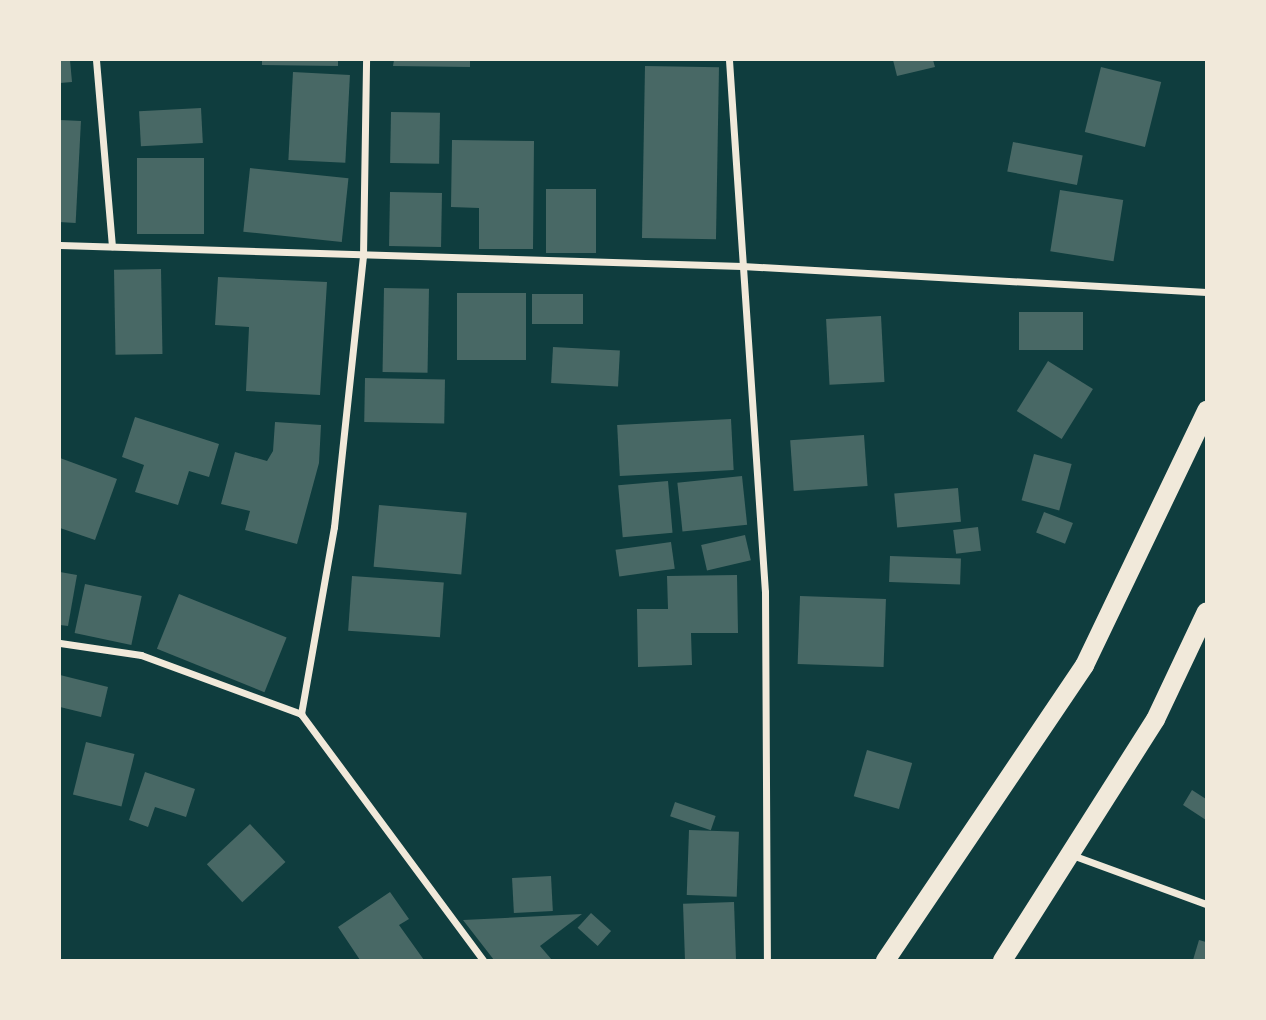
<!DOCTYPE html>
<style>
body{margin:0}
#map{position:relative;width:1266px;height:1020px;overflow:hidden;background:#0f3d3e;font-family:Georgia,serif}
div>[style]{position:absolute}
.building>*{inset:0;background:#486865;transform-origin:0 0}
.minor>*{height:7px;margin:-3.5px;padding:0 3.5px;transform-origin:3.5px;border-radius:3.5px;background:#f1e9da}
.trunk>*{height:19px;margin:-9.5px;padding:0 9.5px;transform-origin:9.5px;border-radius:9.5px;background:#f1e9da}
span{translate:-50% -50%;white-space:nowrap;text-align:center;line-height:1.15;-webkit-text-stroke:7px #f1e9da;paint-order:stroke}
.frame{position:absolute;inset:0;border:61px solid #f1e9da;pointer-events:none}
</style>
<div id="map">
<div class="building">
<div style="clip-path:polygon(60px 60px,70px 60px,72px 82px,60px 83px)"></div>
<div style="clip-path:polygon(262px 60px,338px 60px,338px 66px,262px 65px)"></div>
<div style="clip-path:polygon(394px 60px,470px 60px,470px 67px,393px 66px)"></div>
<div style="clip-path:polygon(893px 60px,933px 60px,935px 67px,897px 76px)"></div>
<div style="left:645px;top:66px;width:74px;height:172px;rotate:1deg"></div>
<div style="left:1101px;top:67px;width:62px;height:67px;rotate:14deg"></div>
<div style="left:293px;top:72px;width:57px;height:88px;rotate:3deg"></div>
<div style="left:201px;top:108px;width:35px;height:62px;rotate:87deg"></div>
<div style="left:391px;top:112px;width:49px;height:51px;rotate:1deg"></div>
<div style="left:60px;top:120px;width:21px;height:102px;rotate:3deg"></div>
<div style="clip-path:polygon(452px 140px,534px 141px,533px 249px,479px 249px,479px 208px,451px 207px)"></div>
<div style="left:1013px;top:142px;width:71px;height:30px;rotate:11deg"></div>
<div style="left:204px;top:158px;width:76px;height:67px;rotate:90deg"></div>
<div style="left:250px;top:168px;width:99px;height:64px;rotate:6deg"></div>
<div style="left:546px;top:189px;width:50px;height:64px"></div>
<div style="left:1060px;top:190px;width:64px;height:62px;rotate:9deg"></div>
<div style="left:390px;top:192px;width:52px;height:54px;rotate:1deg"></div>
<div style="left:161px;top:269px;width:85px;height:47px;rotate:89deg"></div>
<div style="clip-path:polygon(218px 277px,327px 282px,320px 395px,246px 391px,249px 327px,215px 325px)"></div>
<div style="left:384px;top:288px;width:45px;height:84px;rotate:1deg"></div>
<div style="left:457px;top:293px;width:69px;height:67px"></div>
<div style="left:532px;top:294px;width:51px;height:30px"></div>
<div style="left:1083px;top:312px;width:38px;height:64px;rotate:90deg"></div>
<div style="left:881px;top:316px;width:66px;height:55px;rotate:87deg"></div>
<div style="left:553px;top:347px;width:67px;height:36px;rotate:3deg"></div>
<div style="left:1048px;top:361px;width:53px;height:59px;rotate:32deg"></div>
<div style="left:365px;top:378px;width:80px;height:44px;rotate:1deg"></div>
<div style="clip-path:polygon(135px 417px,219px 444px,209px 477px,189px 471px,178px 505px,135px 492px,144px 465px,122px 457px)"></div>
<div style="left:731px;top:419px;width:51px;height:114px;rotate:87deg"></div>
<div style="clip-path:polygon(275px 422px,321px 425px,319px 463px,297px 544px,245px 530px,250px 511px,221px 504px,235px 452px,267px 461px,273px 451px)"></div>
<div style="left:864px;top:435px;width:51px;height:74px;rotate:86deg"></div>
<div style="left:1034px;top:454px;width:39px;height:48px;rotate:15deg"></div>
<div style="clip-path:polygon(60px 458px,117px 479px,95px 540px,60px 528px)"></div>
<div style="left:742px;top:476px;width:49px;height:65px;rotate:84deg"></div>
<div style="left:668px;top:481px;width:52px;height:50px;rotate:85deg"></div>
<div style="left:958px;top:488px;width:34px;height:64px;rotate:85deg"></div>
<div style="left:379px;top:505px;width:88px;height:62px;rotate:5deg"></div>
<div style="left:1044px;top:512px;width:31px;height:22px;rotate:21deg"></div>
<div style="left:978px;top:527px;width:24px;height:25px;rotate:83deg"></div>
<div style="left:745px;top:535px;width:26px;height:45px;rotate:77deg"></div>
<div style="left:671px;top:542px;width:27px;height:56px;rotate:82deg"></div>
<div style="left:890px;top:556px;width:71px;height:26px;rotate:2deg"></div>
<div style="clip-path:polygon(60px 572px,77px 575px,68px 626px,60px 625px)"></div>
<div style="clip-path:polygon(737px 575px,738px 633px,691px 633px,692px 665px,638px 667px,637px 609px,668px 609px,667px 576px)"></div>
<div style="left:352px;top:576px;width:92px;height:55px;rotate:4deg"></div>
<div style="left:85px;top:584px;width:58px;height:50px;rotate:12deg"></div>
<div style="left:179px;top:594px;width:116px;height:59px;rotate:22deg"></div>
<div style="left:800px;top:596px;width:86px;height:68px;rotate:2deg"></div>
<div style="clip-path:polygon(60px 675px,108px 687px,101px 717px,60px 707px)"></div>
<div style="left:86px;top:742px;width:50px;height:54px;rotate:14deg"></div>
<div style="left:867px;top:750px;width:47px;height:48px;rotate:16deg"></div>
<div style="clip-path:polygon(145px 772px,195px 789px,186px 817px,155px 807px,148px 827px,129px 820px)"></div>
<div style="clip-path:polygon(1192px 790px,1206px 799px,1206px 820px,1183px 805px)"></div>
<div style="left:675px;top:802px;width:43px;height:15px;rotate:19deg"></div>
<div style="left:250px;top:824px;width:52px;height:59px;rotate:47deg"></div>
<div style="left:689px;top:830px;width:50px;height:65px;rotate:2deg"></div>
<div style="left:551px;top:876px;width:35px;height:39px;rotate:87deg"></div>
<div style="clip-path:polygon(390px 892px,409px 919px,399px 925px,424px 960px,360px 960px,338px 927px)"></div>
<div style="left:734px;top:902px;width:58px;height:51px;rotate:88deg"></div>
<div style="left:591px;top:913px;width:27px;height:20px;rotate:42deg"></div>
<div style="clip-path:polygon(582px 914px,540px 946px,552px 960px,494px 960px,463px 920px)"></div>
<div style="clip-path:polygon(1199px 940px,1206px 942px,1206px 960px,1193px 960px)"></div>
</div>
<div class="minor">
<div style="left:96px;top:60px;width:187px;rotate:85.1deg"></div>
<div style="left:729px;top:60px;width:533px;rotate:86.13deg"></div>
<div style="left:765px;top:592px;width:368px;rotate:89.7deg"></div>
<div style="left:60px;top:245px;width:682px;rotate:1.76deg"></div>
<div style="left:742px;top:266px;width:465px;rotate:3.2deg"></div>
<div style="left:60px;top:643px;width:82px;rotate:8.4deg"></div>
<div style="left:141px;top:655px;width:171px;rotate:20.2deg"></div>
<div style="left:301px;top:714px;width:306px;rotate:53.5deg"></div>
<div style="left:301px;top:714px;width:190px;rotate:-80deg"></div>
<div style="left:334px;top:527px;width:273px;rotate:-83.9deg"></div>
<div style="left:363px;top:256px;width:196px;rotate:-89.1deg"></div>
<div style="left:1072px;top:855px;width:143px;rotate:20.1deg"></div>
</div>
<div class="trunk">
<div style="left:885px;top:960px;width:356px;rotate:-56deg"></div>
<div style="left:1084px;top:665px;width:283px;rotate:-64.4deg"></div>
<div style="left:1002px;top:960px;width:285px;rotate:-57.6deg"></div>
<div style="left:1155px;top:719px;width:119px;rotate:-64.7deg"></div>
</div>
<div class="frame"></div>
</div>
